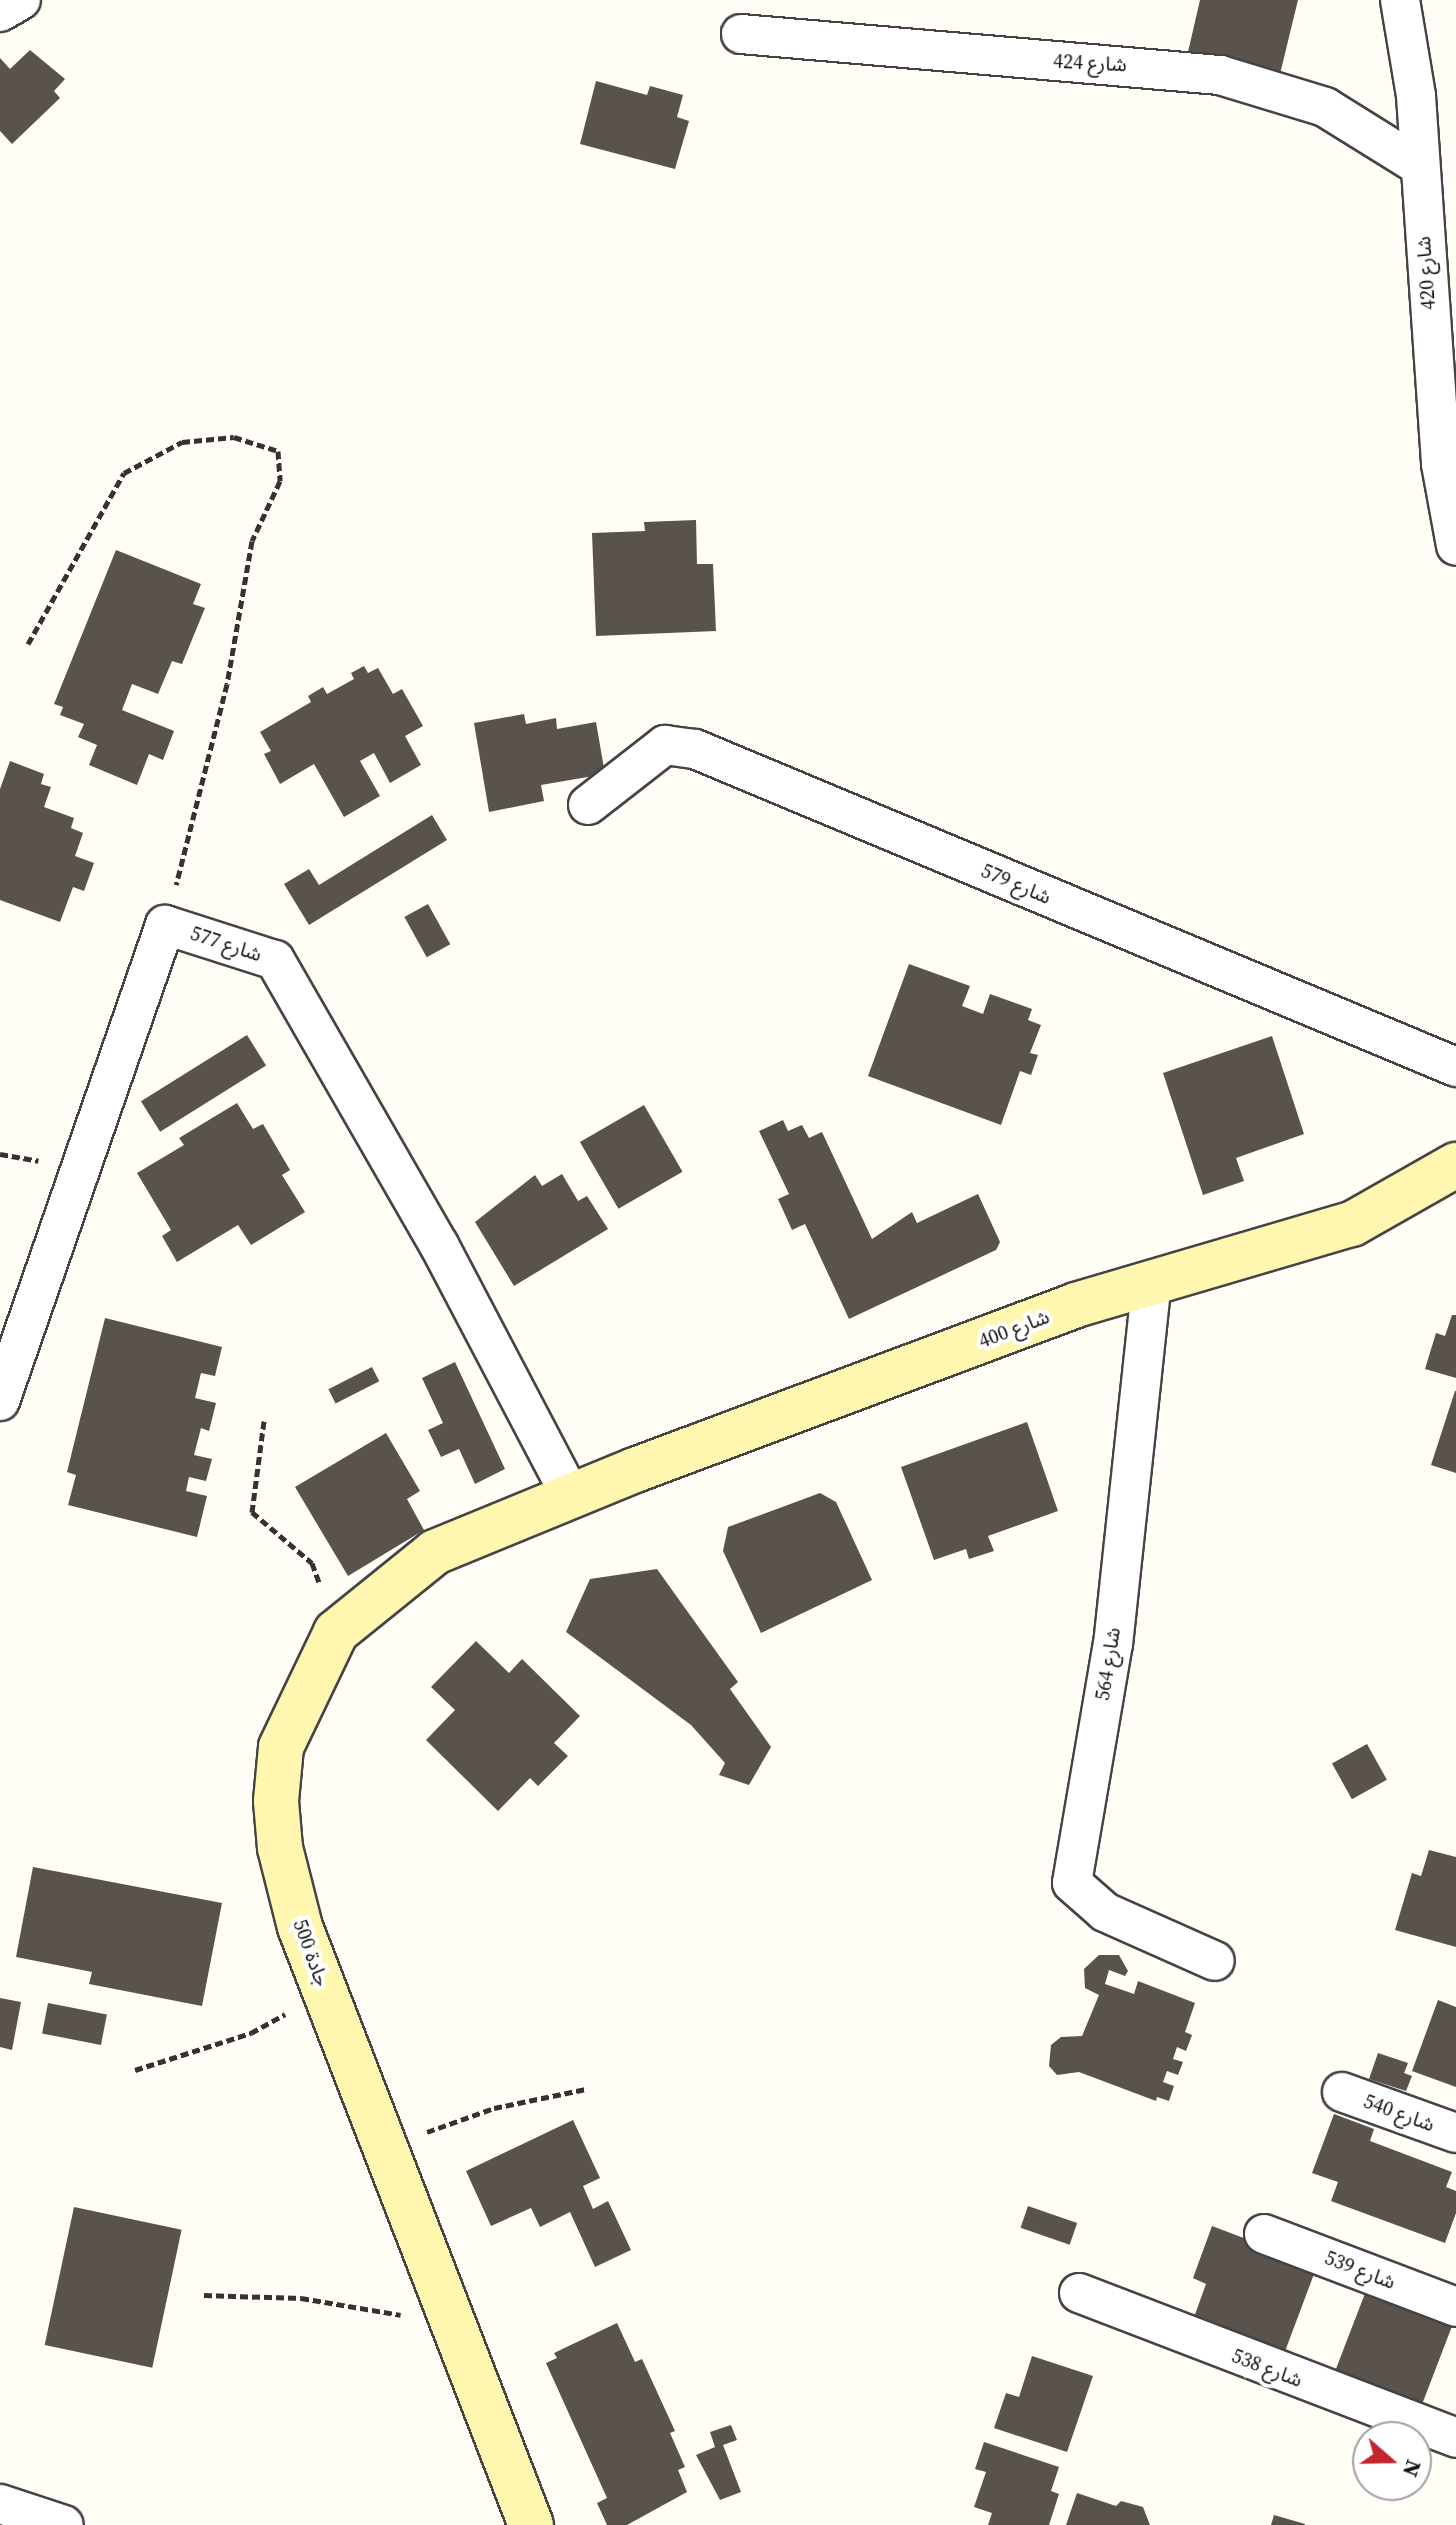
<!DOCTYPE html>
<meta charset="utf-8">
<style>
body{margin:0}
#map{position:relative;width:1456px;height:2525px;overflow:hidden;background:#fffdf5;font-family:"Source Serif 4","Noto Sans Arabic",serif}
div>[style]{position:absolute}
.building>*{inset:0;background:#5a524d;transform-origin:0 0}
.path>*{height:5px;margin-top:-2.5px;transform-origin:0;background:repeating-linear-gradient(90deg,#333 0 8px,transparent 0 12px)}
.roads{filter:drop-shadow(2px 0 #444) drop-shadow(-2px 0 #444) drop-shadow(0 2px #444) drop-shadow(0 -2px #444)}
.street>*{height:38px;margin:-19px;padding:0 19px;transform-origin:19px;border-radius:19px;background:#fff}
.secondary>*{height:44px;margin:-22px;padding:0 22px;transform-origin:22px;border-radius:22px;background:#fff6b0}
span{translate:-50% -50%;white-space:nowrap;text-align:center;line-height:1.15;-webkit-text-stroke:8px #fff;paint-order:stroke}
.street-label{font-size:20px;color:#111}
.north{position:absolute;left:1352px;top:2421px;width:80px;height:80px;box-sizing:border-box;background:#fff;border:2px solid #a0a0a0;border-radius:50%;rotate:110deg;font-size:22px;font-weight:700;line-height:32px;text-align:center;color:#111}
.north::after{content:'';display:block;margin:auto;width:28px;height:36px;background:#c4262e;clip-path:polygon(50% 0,100% 100%,50% 72%,0 100%)}
</style>
<div id="map">
<div class="building">
<div style="clip-path:polygon(1200px 0,1298px 0,1280px 74px,1188px 52px)"></div>
<div style="clip-path:polygon(30px 50px,65px 79px,54px 91px,60px 98px,12px 144px,0 131px,0 58px,10px 69px)"></div>
<div style="clip-path:polygon(596px 81px,647px 95px,650px 86px,683px 95px,677px 117px,689px 121px,675px 169px,580px 144px)"></div>
<div style="clip-path:polygon(696px 520px,697px 564px,713px 564px,716px 631px,596px 636px,592px 533px,645px 531px,644px 522px)"></div>
<div style="clip-path:polygon(116px 550px,201px 584px,193px 604px,205px 608px,182px 664px,172px 661px,158px 694px,132px 684px,122px 710px,174px 731px,163px 760px,149px 754px,137px 785px,89px 765px,97px 745px,78px 737px,84px 724px,60px 715px,63px 707px,54px 704px)"></div>
<div style="clip-path:polygon(364px 666px,368px 673px,378px 668px,393px 694px,402px 689px,423px 726px,405px 736px,421px 765px,390px 783px,374px 753px,360px 761px,380px 796px,344px 817px,314px 764px,280px 784px,264px 754px,271px 751px,260px 732px,311px 702px,308px 696px,323px 687px,327px 694px,354px 679px,351px 673px)"></div>
<div style="clip-path:polygon(524px 714px,526px 724px,556px 718px,557px 729px,596px 722px,605px 774px,541px 785px,544px 801px,489px 812px,474px 723px)"></div>
<div style="clip-path:polygon(10px 761px,44px 774px,41px 784px,51px 787px,44px 807px,74px 818px,71px 828px,83px 833px,75px 856px,94px 863px,84px 891px,73px 887px,60px 922px,0 900px,0 789px)"></div>
<div style="clip-path:polygon(432px 815px,447px 840px,309px 925px,284px 884px,309px 869px,319px 885px)"></div>
<div style="left:428px;top:904px;width:46px;height:27px;rotate:61deg"></div>
<div style="clip-path:polygon(909px 964px,970px 986px,962px 1006px,983px 1014px,990px 994px,1032px 1009px,1028px 1020px,1041px 1025px,1030px 1053px,1038px 1055px,1031px 1075px,1020px 1071px,1001px 1125px,868px 1076px)"></div>
<div style="left:247px;top:1035px;width:36px;height:125px;rotate:58deg"></div>
<div style="clip-path:polygon(1272px 1036px,1304px 1134px,1236px 1158px,1244px 1181px,1203px 1195px,1163px 1073px)"></div>
<div style="clip-path:polygon(237px 1103px,253px 1129px,263px 1124px,290px 1170px,282px 1175px,305px 1212px,251px 1245px,238px 1225px,177px 1262px,162px 1236px,171px 1230px,137px 1173px,184px 1145px,179px 1138px)"></div>
<div style="left:644px;top:1105px;width:77px;height:74px;rotate:60deg"></div>
<div style="clip-path:polygon(783px 1120px,788px 1131px,802px 1125px,809px 1138px,822px 1132px,872px 1239px,912px 1212px,917px 1223px,978px 1194px,1000px 1242px,996px 1250px,849px 1319px,805px 1224px,792px 1230px,778px 1199px,789px 1194px,759px 1131px)"></div>
<div style="clip-path:polygon(562px 1174px,578px 1201px,587px 1196px,608px 1229px,514px 1286px,475px 1222px,535px 1175px,542px 1186px)"></div>
<div style="clip-path:polygon(1452px 1315px,1456px 1315px,1456px 1378px,1425px 1369px,1436px 1333px,1445px 1336px)"></div>
<div style="clip-path:polygon(105px 1318px,222px 1347px,215px 1376px,201px 1373px,195px 1398px,216px 1403px,209px 1431px,201px 1428px,194px 1455px,212px 1459px,206px 1481px,189px 1477px,186px 1491px,207px 1496px,197px 1537px,68px 1505px,76px 1475px,67px 1472px)"></div>
<div style="clip-path:polygon(455px 1362px,505px 1469px,475px 1484px,459px 1449px,441px 1457px,428px 1430px,443px 1423px,422px 1378px)"></div>
<div style="left:372px;top:1367px;width:16px;height:49px;rotate:63deg"></div>
<div style="clip-path:polygon(1455px 1391px,1456px 1391px,1456px 1473px,1431px 1465px)"></div>
<div style="clip-path:polygon(1027px 1422px,1058px 1511px,988px 1536px,994px 1551px,969px 1559px,966px 1549px,934px 1560px,901px 1467px)"></div>
<div style="clip-path:polygon(386px 1433px,420px 1491px,407px 1499px,424px 1530px,348px 1576px,295px 1487px)"></div>
<div style="clip-path:polygon(820px 1493px,836px 1502px,872px 1580px,761px 1633px,723px 1551px,728px 1527px)"></div>
<div style="clip-path:polygon(657px 1569px,738px 1682px,730px 1689px,771px 1747px,749px 1785px,719px 1775px,725px 1763px,691px 1725px,566px 1632px,590px 1579px)"></div>
<div style="clip-path:polygon(476px 1641px,509px 1673px,522px 1659px,580px 1716px,554px 1743px,568px 1756px,538px 1786px,530px 1778px,498px 1811px,426px 1740px,455px 1710px,431px 1687px)"></div>
<div style="left:1367px;top:1744px;width:41px;height:40px;rotate:61deg"></div>
<div style="clip-path:polygon(1429px 1850px,1456px 1857px,1456px 1947px,1395px 1930px,1412px 1873px,1421px 1876px)"></div>
<div style="clip-path:polygon(33px 1867px,222px 1903px,202px 2006px,89px 1984px,92px 1972px,16px 1957px)"></div>
<div style="clip-path:polygon(1099px 1955px,1119px 1955px,1128px 1971px,1125px 1976px,1109px 1970px,1105px 1984px,1134px 1994px,1138px 1981px,1195px 2003px,1185px 2032px,1192px 2035px,1186px 2051px,1177px 2047px,1173px 2059px,1183px 2062px,1178px 2075px,1167px 2071px,1163px 2082px,1174px 2086px,1169px 2101px,1157px 2097px,1156px 2101px,1079px 2072px,1057px 2075px,1049px 2066px,1051px 2045px,1061px 2037px,1082px 2036px,1099px 1995px,1085px 1988px,1084px 1969px)"></div>
<div style="clip-path:polygon(0 1998px,21px 2002px,12px 2050px,0 2047px)"></div>
<div style="clip-path:polygon(1438px 2000px,1456px 2007px,1456px 2087px,1412px 2071px)"></div>
<div style="left:48px;top:2003px;width:60px;height:31px;rotate:11deg"></div>
<div style="clip-path:polygon(1378px 2053px,1408px 2063px,1404px 2073px,1412px 2076px,1406px 2091px,1369px 2079px)"></div>
<div style="clip-path:polygon(1334px 2114px,1374px 2129px,1370px 2141px,1452px 2172px,1446px 2187px,1456px 2191px,1456px 2213px,1445px 2243px,1331px 2201px,1338px 2182px,1312px 2173px)"></div>
<div style="clip-path:polygon(573px 2120px,600px 2178px,583px 2186px,593px 2209px,608px 2201px,631px 2250px,595px 2267px,570px 2212px,540px 2227px,531px 2208px,491px 2226px,466px 2171px)"></div>
<div style="left:1028px;top:2206px;width:52px;height:23px;rotate:19deg"></div>
<div style="left:74px;top:2207px;width:110px;height:141px;rotate:12deg"></div>
<div style="clip-path:polygon(1212px 2226px,1317px 2266px,1284px 2354px,1193px 2320px,1206px 2284px,1193px 2278px)"></div>
<div style="left:1369px;top:2283px;width:93px;height:96px;rotate:21deg"></div>
<div style="clip-path:polygon(617px 2323px,635px 2362px,642px 2359px,675px 2431px,670px 2433px,685px 2467px,678px 2470px,687px 2492px,627px 2525px,607px 2525px,597px 2503px,607px 2498px,546px 2363px,557px 2358px,554px 2353px)"></div>
<div style="clip-path:polygon(1032px 2356px,1093px 2376px,1067px 2452px,994px 2428px,1006px 2393px,1019px 2397px)"></div>
<div style="clip-path:polygon(731px 2425px,737px 2440px,723px 2445px,741px 2492px,720px 2500px,696px 2455px,715px 2447px,710px 2432px)"></div>
<div style="clip-path:polygon(984px 2442px,1059px 2467px,1051px 2491px,1059px 2494px,1049px 2525px,988px 2525px,992px 2513px,974px 2507px,986px 2472px,975px 2469px)"></div>
<div style="clip-path:polygon(1077px 2493px,1116px 2506px,1121px 2501px,1143px 2507px,1150px 2525px,1066px 2525px)"></div>
<div style="clip-path:polygon(1274px 2515px,1305px 2524px,1305px 2525px,1271px 2525px)"></div>
</div>
<div class="path">
<div style="left:28px;top:644px;width:196px;rotate:-60.7deg"></div>
<div style="left:124px;top:473px;width:66px;rotate:-28.1deg"></div>
<div style="left:182px;top:442px;width:52px;rotate:-5.5deg"></div>
<div style="left:234px;top:437px;width:46px;rotate:17.7deg"></div>
<div style="left:278px;top:451px;width:30px;rotate:86deg"></div>
<div style="left:280px;top:481px;width:66px;rotate:115deg"></div>
<div style="left:252px;top:541px;width:145px;rotate:99.9deg"></div>
<div style="left:227px;top:684px;width:207px;rotate:104.2deg"></div>
<div style="left:0;top:1154px;width:39px;rotate:10deg"></div>
<div style="left:264px;top:1421px;width:92px;rotate:97.5deg"></div>
<div style="left:252px;top:1512px;width:79px;rotate:40.4deg"></div>
<div style="left:312px;top:1563px;width:23px;rotate:70deg"></div>
<div style="left:135px;top:2070px;width:122px;rotate:-17.7deg"></div>
<div style="left:251px;top:2033px;width:39px;rotate:-29deg"></div>
<div style="left:427px;top:2132px;width:71px;rotate:-19.7deg"></div>
<div style="left:494px;top:2108px;width:94px;rotate:-11.7deg"></div>
<div style="left:204px;top:2295px;width:97px;rotate:1.8deg"></div>
<div style="left:301px;top:2298px;width:101px;rotate:9.6deg"></div>
</div>
<div class="roads">
<div class="street">
<div style="left:1400px;top:0;width:97px;rotate:80.5deg"></div>
<div style="left:1416px;top:96px;width:369px;rotate:86.1deg"></div>
<div style="left:1441px;top:464px;width:83px;rotate:79.6deg"></div>
<div style="left:0;top:12px;width:24px;rotate:-30deg"></div>
<div style="left:741px;top:34px;width:481px;rotate:4.9deg"></div>
<div style="left:1220px;top:75px;width:110px;rotate:16.9deg"></div>
<div style="left:1325px;top:107px;width:110px;rotate:31.9deg"></div>
<div style="left:588px;top:805px;width:98px;rotate:-37.9deg"></div>
<div style="left:665px;top:745px;width:30px;rotate:8deg"></div>
<div style="left:695px;top:749px;width:825px;rotate:22.68deg"></div>
<div style="left:1152px;top:1280px;width:365px;rotate:96.1deg"></div>
<div style="left:1113px;top:1643px;width:243px;rotate:99.7deg"></div>
<div style="left:1072px;top:1883px;width:44px;rotate:41.3deg"></div>
<div style="left:1105px;top:1912px;width:120px;rotate:24deg"></div>
<div style="left:0;top:1401px;width:504px;rotate:-70.88deg"></div>
<div style="left:165px;top:925px;width:115px;rotate:17.7deg"></div>
<div style="left:275px;top:960px;width:329px;rotate:60.1deg"></div>
<div style="left:439px;top:1245px;width:284px;rotate:62.3deg"></div>
<div style="left:1342px;top:2092px;width:121px;rotate:19.8deg"></div>
<div style="left:1264px;top:2234px;width:205px;rotate:20.8deg"></div>
<div style="left:1079px;top:2293px;width:404px;rotate:21deg"></div>
<div style="left:0;top:2504px;width:67px;rotate:18.2deg"></div>
</div>
<div class="secondary">
<div style="left:531px;top:2525px;width:641px;rotate:-111.12deg"></div>
<div style="left:300px;top:1927px;width:81px;rotate:-104.2deg"></div>
<div style="left:280px;top:1848px;width:47px;rotate:-94.9deg"></div>
<div style="left:276px;top:1801px;width:54px;rotate:-84.7deg"></div>
<div style="left:281px;top:1747px;width:127px;rotate:-64.4deg"></div>
<div style="left:336px;top:1632px;width:127px;rotate:-38.9deg"></div>
<div style="left:435px;top:1552px;width:216px;rotate:-22.3deg"></div>
<div style="left:635px;top:1470px;width:471px;rotate:-20.5deg"></div>
<div style="left:1076px;top:1305px;width:288px;rotate:-16.4deg"></div>
<div style="left:1352px;top:1224px;width:120px;rotate:-29.6deg"></div>
</div>
</div>
<div class="street-label">
<span style="left:1090px;top:63px;rotate:3deg">شارع 424</span>
<span style="left:1426px;top:273px;rotate:-94deg">شارع 420</span>
<span style="left:1016px;top:884px;rotate:23deg">شارع 579</span>
<span style="left:226px;top:944px;rotate:18deg">شارع 577</span>
<span style="left:1014px;top:1329px;rotate:-21deg">شارع 400</span>
<span style="left:1108px;top:1664px;rotate:-81deg">شارع 564</span>
<span style="left:311px;top:1953px;rotate:70deg">جادة 500</span>
<span style="left:1399px;top:2113px;rotate:20deg">شارع 540</span>
<span style="left:1360px;top:2270px;rotate:21deg">شارع 539</span>
<span style="left:1267px;top:2368px;rotate:21deg">شارع 538</span>
</div>
<div class="north">N</div>
</div>
